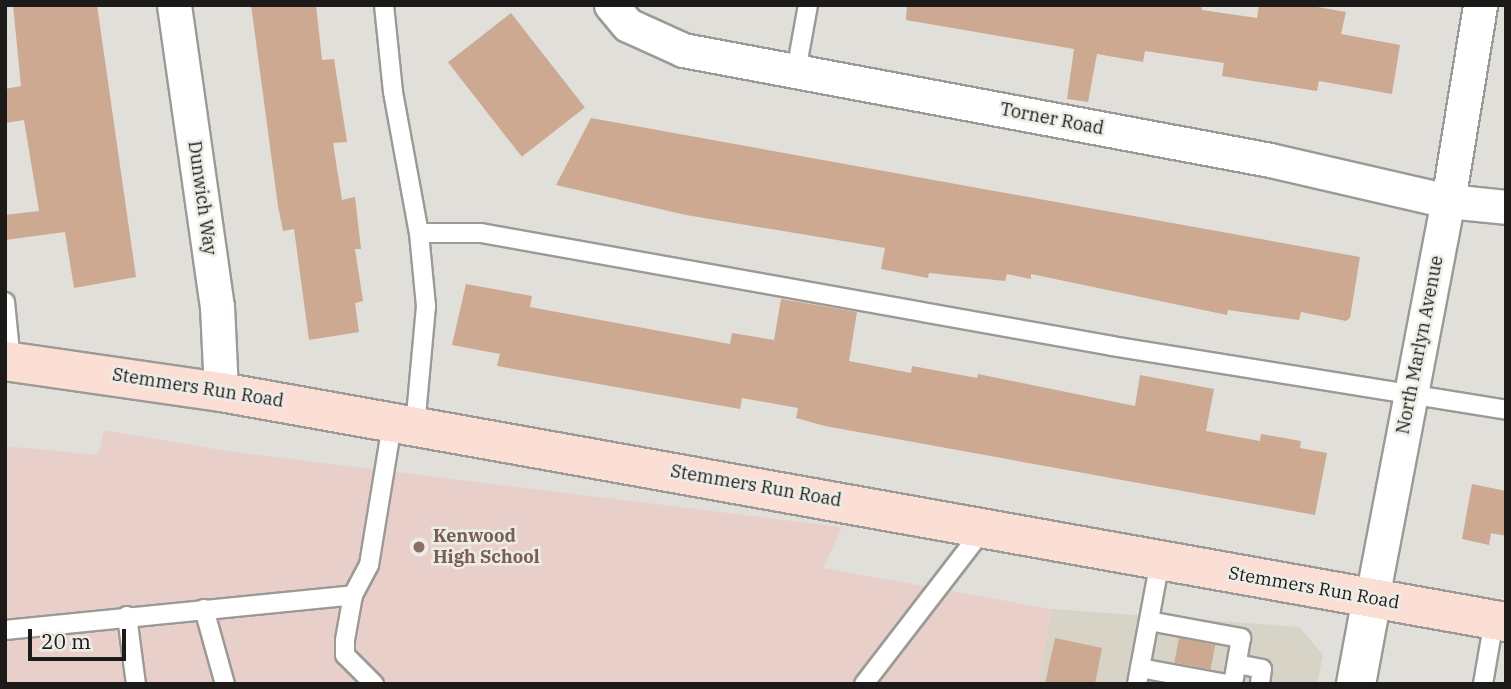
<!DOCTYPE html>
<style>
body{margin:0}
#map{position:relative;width:1511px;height:689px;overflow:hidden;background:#e1dfda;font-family:"IBM Plex Serif",serif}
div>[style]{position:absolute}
.built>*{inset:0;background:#d7d3c7}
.education>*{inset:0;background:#e9cfc9}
.building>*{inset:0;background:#cda992;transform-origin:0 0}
.roads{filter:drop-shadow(2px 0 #9c9a96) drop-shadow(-2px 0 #9c9a96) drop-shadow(0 2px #9c9a96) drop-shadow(0 -2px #9c9a96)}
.service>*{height:18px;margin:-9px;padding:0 9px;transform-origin:9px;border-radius:9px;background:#fff}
.minor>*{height:33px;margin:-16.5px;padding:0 16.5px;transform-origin:16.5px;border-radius:16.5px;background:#fff}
.tertiary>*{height:38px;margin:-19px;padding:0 19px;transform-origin:19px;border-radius:19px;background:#fff}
.secondary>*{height:38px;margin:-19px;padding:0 19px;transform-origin:19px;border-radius:19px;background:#fbded4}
.dots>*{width:19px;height:19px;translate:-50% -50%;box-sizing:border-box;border:4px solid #eeece7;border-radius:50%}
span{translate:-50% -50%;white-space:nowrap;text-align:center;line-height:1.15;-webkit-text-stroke:5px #eeece7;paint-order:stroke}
.street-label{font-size:18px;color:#1c1b19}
.education-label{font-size:18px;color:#785e54;font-weight:700}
.left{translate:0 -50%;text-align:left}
.frame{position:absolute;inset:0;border:7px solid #1c1b19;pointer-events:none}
.scale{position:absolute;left:28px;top:629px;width:98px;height:32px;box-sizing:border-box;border:4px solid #1c1b19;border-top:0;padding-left:9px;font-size:21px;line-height:24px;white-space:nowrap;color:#1c1b19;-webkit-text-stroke:5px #eeece7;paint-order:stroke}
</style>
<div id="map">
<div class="built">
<div style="clip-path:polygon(1051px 609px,1299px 627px,1323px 655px,1317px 684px,1039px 684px)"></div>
</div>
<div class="education">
<div style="clip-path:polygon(104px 430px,226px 451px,842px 527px,823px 568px,1051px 609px,1039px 684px,5px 684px,5px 446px,98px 455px)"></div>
</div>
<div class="building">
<div style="clip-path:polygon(13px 5px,97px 5px,136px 277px,74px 288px,65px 232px,5px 240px,5px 215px,39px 211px,24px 120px,5px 123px,5px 89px,21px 86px)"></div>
<div style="clip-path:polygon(251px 5px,316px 5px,322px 60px,334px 59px,347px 142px,333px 143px,342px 200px,355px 197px,361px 249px,355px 249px,363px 301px,355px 303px,359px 332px,309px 340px,294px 229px,283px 231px,278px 206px)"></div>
<div style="clip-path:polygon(907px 5px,1201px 5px,1202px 10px,1257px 18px,1259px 5px,1306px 5px,1346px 12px,1341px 34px,1400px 45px,1392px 94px,1319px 81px,1317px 91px,1222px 76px,1224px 63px,1145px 51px,1143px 62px,1097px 54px,1088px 102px,1067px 99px,1074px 49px,906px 20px)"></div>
<div style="left:511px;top:13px;width:120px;height:80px;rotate:52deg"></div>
<div style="clip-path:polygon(591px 118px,1360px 257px,1350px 318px,1346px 321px,1301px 312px,1299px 320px,1228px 310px,1227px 315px,1031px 274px,1031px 279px,1007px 274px,1005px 281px,929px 273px,928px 278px,881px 269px,885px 248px,686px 215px,556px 185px)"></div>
<div style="clip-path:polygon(466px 284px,532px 296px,530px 307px,730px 344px,732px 333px,774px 340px,781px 299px,857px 312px,849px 361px,911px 373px,912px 366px,977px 378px,978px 374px,1135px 406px,1140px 375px,1214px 389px,1206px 431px,1260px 441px,1261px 434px,1301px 441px,1300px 448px,1327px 453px,1315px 515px,825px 426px,796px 418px,798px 408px,742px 398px,740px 409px,497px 366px,500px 354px,452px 345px)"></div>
<div style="clip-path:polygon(1472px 484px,1506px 491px,1506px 536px,1491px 533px,1489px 545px,1462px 539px)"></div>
<div style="clip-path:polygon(1055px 638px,1102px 648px,1095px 684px,1045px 684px)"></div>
<div style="left:1179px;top:638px;width:37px;height:25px;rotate:11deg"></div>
</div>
<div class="roads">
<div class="service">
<div style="left:384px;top:5px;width:87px;rotate:84.1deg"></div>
<div style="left:393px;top:92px;width:143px;rotate:79.6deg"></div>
<div style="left:419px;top:233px;width:62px"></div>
<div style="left:481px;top:233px;width:641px;rotate:10.15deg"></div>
<div style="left:1112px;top:346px;width:399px;rotate:9.2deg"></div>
<div style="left:796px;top:71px;width:67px;rotate:-79.7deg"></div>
<div style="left:5px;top:302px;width:60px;rotate:84.3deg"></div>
<div style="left:415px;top:427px;width:121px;rotate:-84.8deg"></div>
<div style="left:426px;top:306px;width:73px;rotate:-95.5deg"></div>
<div style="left:204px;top:609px;width:78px;rotate:74.4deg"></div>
<div style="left:127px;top:616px;width:69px;rotate:82.5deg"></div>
<div style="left:1149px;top:621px;width:94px;rotate:10.5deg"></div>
<div style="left:1241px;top:638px;width:47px;rotate:99.9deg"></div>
<div style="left:5px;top:630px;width:350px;rotate:-5.7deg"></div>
<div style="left:1237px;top:664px;width:25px;rotate:11deg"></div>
<div style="left:1262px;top:669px;width:15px;rotate:98deg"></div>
<div style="left:1140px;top:668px;width:87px;rotate:10.5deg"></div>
<div style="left:374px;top:684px;width:41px;rotate:-135deg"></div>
<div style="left:345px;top:655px;width:15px;rotate:-90deg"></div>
<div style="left:345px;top:640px;width:46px;rotate:-79.9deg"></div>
<div style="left:353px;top:595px;width:34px;rotate:-62deg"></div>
<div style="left:369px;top:565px;width:143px;rotate:-80.7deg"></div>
<div style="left:864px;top:684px;width:193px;rotate:-52.4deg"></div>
<div style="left:1137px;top:684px;width:125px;rotate:-79.4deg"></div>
<div style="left:1483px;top:684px;width:65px;rotate:-80.2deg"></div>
</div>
<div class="minor">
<div style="left:174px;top:5px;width:304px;rotate:81.9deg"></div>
<div style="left:217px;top:306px;width:86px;rotate:87.3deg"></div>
<div style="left:611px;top:5px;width:26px;rotate:50deg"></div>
<div style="left:628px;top:25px;width:60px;rotate:24.4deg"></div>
<div style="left:683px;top:50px;width:597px;rotate:10.61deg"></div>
<div style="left:1270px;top:160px;width:183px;rotate:13deg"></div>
<div style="left:1448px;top:201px;width:58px;rotate:5.9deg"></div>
<div style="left:1372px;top:598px;width:404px;rotate:-79.2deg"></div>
<div style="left:1448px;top:201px;width:199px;rotate:-80.7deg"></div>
</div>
<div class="tertiary">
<div style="left:1356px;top:684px;width:87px;rotate:-79.5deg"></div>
</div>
<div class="secondary">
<div style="left:5px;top:361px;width:218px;rotate:8.2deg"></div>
<div style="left:221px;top:392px;width:1305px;rotate:10.15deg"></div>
</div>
</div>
<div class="dots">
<div style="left:419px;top:547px;background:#8d6e63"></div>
</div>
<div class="street-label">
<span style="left:1052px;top:119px;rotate:11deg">Torner Road</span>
<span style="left:202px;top:198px;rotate:82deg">Dunwich Way</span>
<span style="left:1420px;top:345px;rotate:-79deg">North Marlyn Avenue</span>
<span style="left:198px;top:388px;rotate:9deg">Stemmers Run Road</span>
<span style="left:756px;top:486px;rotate:10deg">Stemmers Run Road</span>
<span style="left:1314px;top:588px;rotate:10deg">Stemmers Run Road</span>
</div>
<div class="education-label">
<span class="left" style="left:433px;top:547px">Kenwood<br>High School</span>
</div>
<div class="frame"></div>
<div class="scale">20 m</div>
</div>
